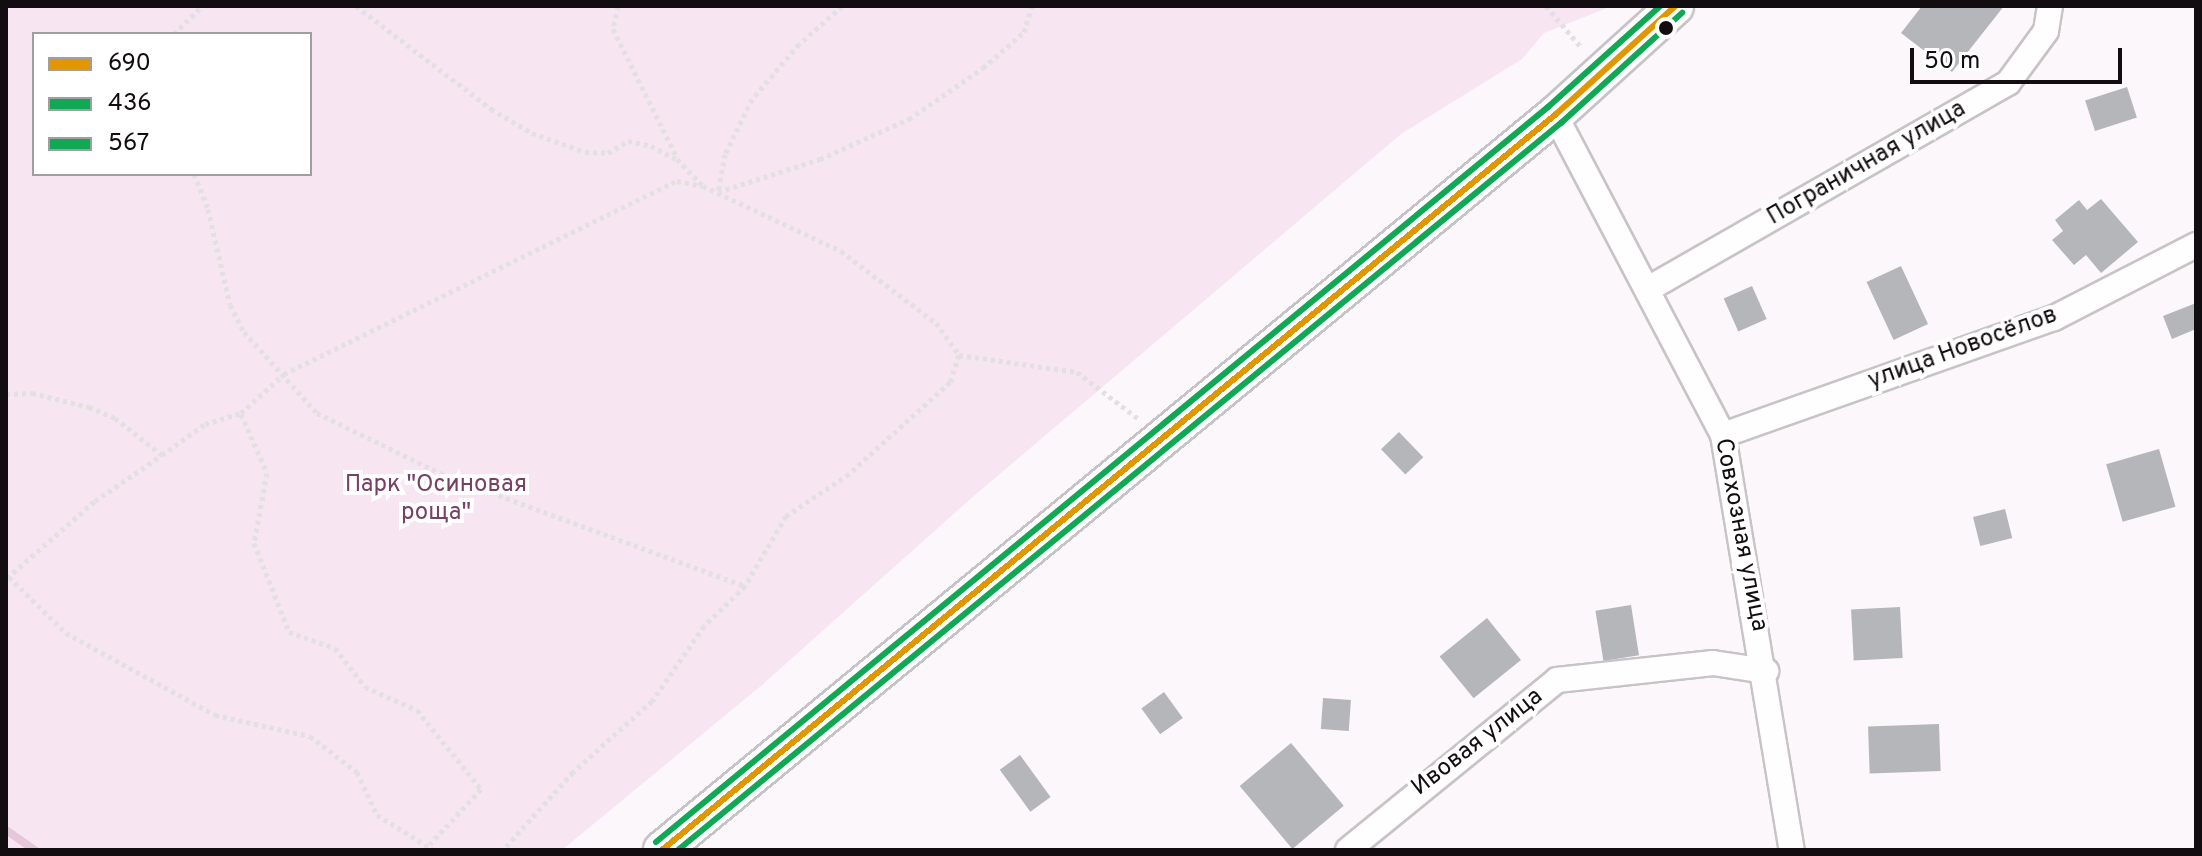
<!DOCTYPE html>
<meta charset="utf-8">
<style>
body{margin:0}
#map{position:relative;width:2202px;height:856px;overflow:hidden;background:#fcf7fa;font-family:Overpass,sans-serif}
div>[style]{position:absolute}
.green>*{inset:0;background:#f7e5f1}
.stream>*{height:8px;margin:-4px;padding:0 4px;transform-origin:4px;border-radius:4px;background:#e5c6da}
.building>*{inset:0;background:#b5b6b9;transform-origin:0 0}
.path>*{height:5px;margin-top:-2.5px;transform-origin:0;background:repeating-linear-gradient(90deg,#e2e0e1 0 4px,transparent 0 8px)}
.roads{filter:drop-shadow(2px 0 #c8c3c6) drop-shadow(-2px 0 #c8c3c6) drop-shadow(0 2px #c8c3c6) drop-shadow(0 -2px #c8c3c6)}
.minor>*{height:24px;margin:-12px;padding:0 12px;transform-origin:12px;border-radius:12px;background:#fffefe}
.primary>*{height:36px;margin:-18px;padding:0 18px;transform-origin:18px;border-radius:18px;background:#fffefe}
.bus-1>*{height:6px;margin:-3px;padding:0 3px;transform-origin:3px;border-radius:3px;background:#e09702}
.bus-2>*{height:6px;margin:-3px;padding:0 3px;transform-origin:3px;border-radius:3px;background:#10a855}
.bus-3>*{height:6px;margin:-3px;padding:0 3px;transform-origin:3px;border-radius:3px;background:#10a855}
.dots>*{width:22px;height:22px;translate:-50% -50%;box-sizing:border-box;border:4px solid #fff;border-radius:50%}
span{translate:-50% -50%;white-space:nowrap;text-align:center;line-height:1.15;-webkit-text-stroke:8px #fff;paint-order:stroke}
.street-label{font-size:24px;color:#120d10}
.park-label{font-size:24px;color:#774166}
.frame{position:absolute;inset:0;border:8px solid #120d10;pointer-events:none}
.legend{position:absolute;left:32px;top:32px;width:280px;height:144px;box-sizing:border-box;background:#fff;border:2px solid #a09e9f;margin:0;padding:10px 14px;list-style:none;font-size:24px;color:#120d10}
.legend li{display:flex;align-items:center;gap:16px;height:40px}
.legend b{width:40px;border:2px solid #a09e9f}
.scale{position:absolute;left:1910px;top:48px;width:212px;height:36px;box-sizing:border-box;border:4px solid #120d10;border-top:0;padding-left:10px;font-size:24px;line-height:28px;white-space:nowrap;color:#120d10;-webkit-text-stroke:6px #fff;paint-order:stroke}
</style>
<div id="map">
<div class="green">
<div style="clip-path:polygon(evenodd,6px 6px,1612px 6px,1544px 33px,1522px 59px,1401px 134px,968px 501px,762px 685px,562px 850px,6px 850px,6px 6px,310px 34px,310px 174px,34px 174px,34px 34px,310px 34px)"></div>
</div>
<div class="stream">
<div style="left:6px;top:830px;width:35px;rotate:35deg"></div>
</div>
<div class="building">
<div style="clip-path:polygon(1922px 6px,2004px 6px,1952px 72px,1901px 33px)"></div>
<div style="left:2127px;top:87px;width:32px;height:44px;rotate:72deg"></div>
<div style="clip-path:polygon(2101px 199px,2138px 242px,2101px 273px,2086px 255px,2074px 265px,2052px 240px,2063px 231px,2055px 220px,2079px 200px,2087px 210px)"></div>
<div style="left:1901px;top:266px;width:64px;height:38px;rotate:65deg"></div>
<div style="left:1752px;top:286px;width:36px;height:31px;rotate:66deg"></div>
<div style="clip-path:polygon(2196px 303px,2196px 329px,2172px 339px,2163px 316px)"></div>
<div style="left:1399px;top:432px;width:35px;height:25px;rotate:46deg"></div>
<div style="left:2159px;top:449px;width:60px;height:55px;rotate:74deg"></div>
<div style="left:2005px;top:509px;width:30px;height:33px;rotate:76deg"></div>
<div style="left:1631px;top:605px;width:51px;height:36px;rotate:81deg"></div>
<div style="left:1900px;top:607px;width:51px;height:49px;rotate:87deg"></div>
<div style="left:1487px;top:618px;width:54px;height:61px;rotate:51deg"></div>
<div style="left:1164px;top:692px;width:32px;height:28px;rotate:54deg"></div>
<div style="left:1323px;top:698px;width:28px;height:31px;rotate:4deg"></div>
<div style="left:1939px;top:724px;width:47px;height:71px;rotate:88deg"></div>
<div style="left:1291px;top:743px;width:82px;height:67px;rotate:50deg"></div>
<div style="left:1020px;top:755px;width:52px;height:25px;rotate:54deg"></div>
</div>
<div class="path">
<div style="left:356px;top:6px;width:170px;rotate:37.3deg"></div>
<div style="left:491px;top:109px;width:48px;rotate:30.3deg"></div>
<div style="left:532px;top:133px;width:56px;rotate:19.7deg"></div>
<div style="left:585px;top:152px;width:23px;rotate:2deg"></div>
<div style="left:608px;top:153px;width:23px;rotate:-31deg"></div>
<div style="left:628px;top:141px;width:24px;rotate:12deg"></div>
<div style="left:651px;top:146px;width:29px;rotate:27deg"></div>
<div style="left:677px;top:159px;width:36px;rotate:46deg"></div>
<div style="left:618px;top:6px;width:24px;rotate:102deg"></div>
<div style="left:613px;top:29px;width:144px;rotate:63.6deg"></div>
<div style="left:842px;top:6px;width:57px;rotate:138.5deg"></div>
<div style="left:799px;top:44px;width:72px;rotate:130.5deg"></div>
<div style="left:752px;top:99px;width:61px;rotate:116.1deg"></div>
<div style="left:725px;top:154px;width:39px;rotate:100deg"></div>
<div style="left:718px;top:192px;width:107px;rotate:-17.9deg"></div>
<div style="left:820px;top:159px;width:98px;rotate:-24.2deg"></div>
<div style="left:909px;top:119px;width:90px;rotate:-34.6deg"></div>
<div style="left:983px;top:68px;width:55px;rotate:-41.3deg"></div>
<div style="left:1024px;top:32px;width:27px;rotate:-73deg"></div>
<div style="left:1546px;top:6px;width:55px;rotate:49.4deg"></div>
<div style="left:174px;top:34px;width:40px;rotate:-45deg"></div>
<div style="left:194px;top:174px;width:38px;rotate:68deg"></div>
<div style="left:208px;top:209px;width:98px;rotate:77.1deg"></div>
<div style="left:230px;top:305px;width:30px;rotate:63deg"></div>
<div style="left:244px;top:332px;width:109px;rotate:48deg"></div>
<div style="left:317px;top:413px;width:144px;rotate:26deg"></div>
<div style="left:446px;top:476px;width:319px;rotate:20.2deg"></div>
<div style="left:959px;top:355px;width:119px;rotate:8.2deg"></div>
<div style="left:1077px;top:372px;width:79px;rotate:37.3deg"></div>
<div style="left:6px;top:394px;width:26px;rotate:-2deg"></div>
<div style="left:32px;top:393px;width:59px;rotate:13.8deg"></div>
<div style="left:89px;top:407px;width:28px;rotate:23deg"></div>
<div style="left:115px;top:418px;width:60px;rotate:38.2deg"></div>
<div style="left:162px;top:455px;width:53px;rotate:-35.8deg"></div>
<div style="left:205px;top:424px;width:38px;rotate:-17deg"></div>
<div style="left:241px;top:413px;width:58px;rotate:-42.2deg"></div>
<div style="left:284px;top:374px;width:438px;rotate:-26.2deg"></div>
<div style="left:677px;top:181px;width:26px;rotate:11deg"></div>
<div style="left:703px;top:186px;width:153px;rotate:25.2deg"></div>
<div style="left:841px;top:251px;width:119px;rotate:37.2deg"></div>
<div style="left:936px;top:323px;width:39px;rotate:54deg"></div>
<div style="left:959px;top:355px;width:28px;rotate:108deg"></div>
<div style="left:950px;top:382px;width:137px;rotate:137.7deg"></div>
<div style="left:849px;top:474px;width:76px;rotate:146.3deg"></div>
<div style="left:786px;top:516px;width:81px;rotate:120.4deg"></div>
<div style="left:745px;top:586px;width:57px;rotate:135.7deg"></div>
<div style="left:704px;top:626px;width:91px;rotate:124.7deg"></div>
<div style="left:652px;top:701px;width:106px;rotate:138.1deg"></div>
<div style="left:573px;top:772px;width:105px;rotate:131.9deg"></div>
<div style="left:241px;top:414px;width:64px;rotate:66.2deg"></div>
<div style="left:267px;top:473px;width:71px;rotate:100.5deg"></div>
<div style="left:254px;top:543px;width:96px;rotate:68.5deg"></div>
<div style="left:289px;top:632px;width:49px;rotate:19.2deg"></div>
<div style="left:335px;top:648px;width:49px;rotate:52.4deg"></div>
<div style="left:365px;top:687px;width:57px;rotate:23.9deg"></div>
<div style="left:417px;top:710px;width:102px;rotate:51deg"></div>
<div style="left:481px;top:789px;width:75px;rotate:132.8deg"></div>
<div style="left:9px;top:577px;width:80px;rotate:44.5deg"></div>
<div style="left:66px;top:633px;width:170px;rotate:28.8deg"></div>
<div style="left:215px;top:715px;width:97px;rotate:12.5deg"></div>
<div style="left:310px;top:736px;width:59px;rotate:37.5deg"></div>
<div style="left:357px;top:772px;width:47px;rotate:65.1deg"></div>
<div style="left:377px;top:815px;width:67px;rotate:31.6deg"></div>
<div style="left:7px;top:578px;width:117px;rotate:-41.2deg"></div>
<div style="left:95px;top:501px;width:81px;rotate:-34.5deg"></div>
</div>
<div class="roads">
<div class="minor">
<div style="left:1555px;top:115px;width:361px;rotate:62.3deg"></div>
<div style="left:1723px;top:435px;width:421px;rotate:80.6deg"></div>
<div style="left:1648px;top:289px;width:415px;rotate:-29.8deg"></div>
<div style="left:2008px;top:83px;width:64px;rotate:-53.8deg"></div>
<div style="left:2046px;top:31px;width:25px;rotate:-81deg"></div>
<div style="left:1723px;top:435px;width:351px;rotate:-19.5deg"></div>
<div style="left:2054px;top:318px;width:160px;rotate:-27.2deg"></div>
<div style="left:1348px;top:850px;width:269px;rotate:-39.1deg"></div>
<div style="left:1557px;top:680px;width:157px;rotate:-6.2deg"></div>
<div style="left:1713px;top:663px;width:54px;rotate:8.6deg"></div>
</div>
<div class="primary">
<div style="left:662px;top:850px;width:1157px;rotate:-39.46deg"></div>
<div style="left:1555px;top:115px;width:162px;rotate:-42.2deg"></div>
</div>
</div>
<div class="bus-1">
<div style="left:662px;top:850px;width:1157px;rotate:-39.46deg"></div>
<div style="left:1555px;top:115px;width:162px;rotate:-42.2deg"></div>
</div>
<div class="bus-2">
<div style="left:678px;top:850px;width:1144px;rotate:-39.47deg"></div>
<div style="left:1561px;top:123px;width:164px;rotate:-42.3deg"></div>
</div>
<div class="bus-3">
<div style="left:656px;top:842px;width:1156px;rotate:-39.49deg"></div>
<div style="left:1548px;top:107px;width:151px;rotate:-42deg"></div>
</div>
<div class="dots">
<div style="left:1666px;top:28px;background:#120d10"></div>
</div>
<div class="street-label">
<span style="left:1867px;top:164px;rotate:-30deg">Пограничная улица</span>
<span style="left:1963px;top:349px;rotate:-20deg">улица Новосёлов</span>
<span style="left:1740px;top:535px;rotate:79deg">Совхозная улица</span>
<span style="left:1478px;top:743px;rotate:-38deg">Ивовая улица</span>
</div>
<div class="park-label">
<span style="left:436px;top:500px">Парк "Осиновая<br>роща"</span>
</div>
<div class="frame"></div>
<ul class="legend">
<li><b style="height:10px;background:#e09702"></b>690</li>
<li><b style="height:10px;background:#10a855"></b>436</li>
<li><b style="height:10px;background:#10a855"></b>567</li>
</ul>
<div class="scale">50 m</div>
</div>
